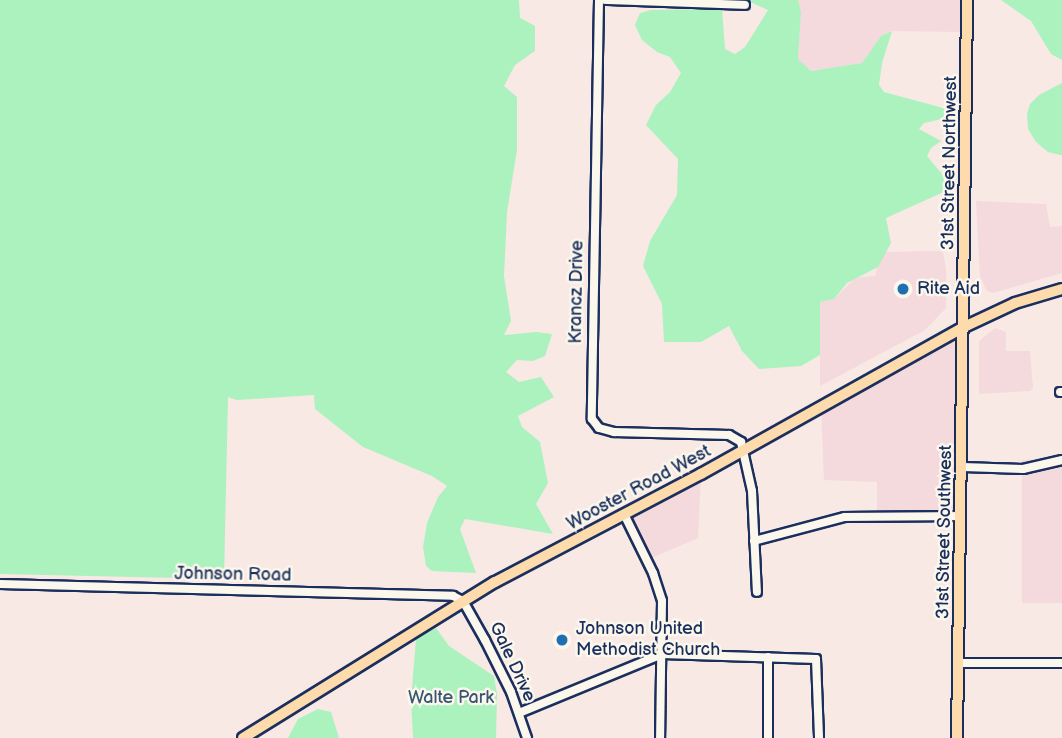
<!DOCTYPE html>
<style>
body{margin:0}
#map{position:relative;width:1062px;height:738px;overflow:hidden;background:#f8e9e5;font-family:"Balsamiq Sans",sans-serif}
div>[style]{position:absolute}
.built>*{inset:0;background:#f4d9dd;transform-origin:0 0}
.green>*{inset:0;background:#abf2be}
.roads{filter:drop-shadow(2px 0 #1b2f5e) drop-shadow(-2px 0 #1b2f5e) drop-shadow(0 2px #1b2f5e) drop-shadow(0 -2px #1b2f5e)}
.minor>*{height:8px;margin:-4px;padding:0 4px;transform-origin:4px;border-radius:4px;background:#fbf7ec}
.major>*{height:10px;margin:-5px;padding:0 5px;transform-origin:5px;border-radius:5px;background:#fddbac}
.dots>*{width:19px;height:19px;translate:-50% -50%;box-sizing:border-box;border:4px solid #fbf7ec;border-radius:50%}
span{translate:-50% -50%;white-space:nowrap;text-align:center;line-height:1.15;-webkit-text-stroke:5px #fbf7ec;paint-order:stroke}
.street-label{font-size:18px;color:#1b2f5e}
.poi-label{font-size:18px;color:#1b2f5e}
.left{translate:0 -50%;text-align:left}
.park-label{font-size:18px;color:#385671}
</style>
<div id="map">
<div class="built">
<div style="clip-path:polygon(798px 0,965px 0,965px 32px,891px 31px,881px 36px,862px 63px,811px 71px,798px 59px,801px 12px)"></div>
<div style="clip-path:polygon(976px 201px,1046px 204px,1050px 227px,1062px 226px,1062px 273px,993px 293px,987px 291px,980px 277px)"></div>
<div style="clip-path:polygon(939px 251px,943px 252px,946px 269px,946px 308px,925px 330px,820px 386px,820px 302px,834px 299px,855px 278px,875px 276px,881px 252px)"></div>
<div style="clip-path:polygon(964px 327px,961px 516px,877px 516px,877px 482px,824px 480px,821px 406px)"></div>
<div style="clip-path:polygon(995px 328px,1006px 332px,1006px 351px,1030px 351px,1033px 388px,1030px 391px,979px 394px,979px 341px)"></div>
<div style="left:1062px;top:460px;width:143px;height:40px;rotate:90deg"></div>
<div style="clip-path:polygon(701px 474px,698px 538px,647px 560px,624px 514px)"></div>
</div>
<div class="green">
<div style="clip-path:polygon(0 0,519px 0,520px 18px,535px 26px,535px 51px,515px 65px,504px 86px,517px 97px,517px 150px,507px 212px,504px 276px,511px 321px,504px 335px,536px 332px,552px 334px,545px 356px,533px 361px,517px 360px,506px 372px,519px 382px,541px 377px,554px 397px,518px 416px,522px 427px,540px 442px,548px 483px,536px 504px,553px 534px,465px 519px,460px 529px,476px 573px,432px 571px,426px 566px,423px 547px,427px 523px,438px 497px,447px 486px,432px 476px,363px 447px,315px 409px,314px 395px,237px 400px,228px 397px,224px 579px,0 574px)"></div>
<div style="clip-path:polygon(640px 0,798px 0,801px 12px,798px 59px,811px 71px,862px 63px,881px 36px,892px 31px,882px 63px,879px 85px,884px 92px,947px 109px,946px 118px,924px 123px,919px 129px,941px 141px,931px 148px,927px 156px,947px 180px,948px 190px,886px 218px,891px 243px,878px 267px,847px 283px,834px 299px,820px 302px,820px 355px,801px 366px,759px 369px,742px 351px,729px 326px,701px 342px,664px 342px,662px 304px,643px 266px,650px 241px,677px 195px,678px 159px,646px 125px,656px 105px,670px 92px,681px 73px,670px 57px,657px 52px,642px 40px,635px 25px,640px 13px,651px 10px,722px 9px,725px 49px,735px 54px,745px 47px,768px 10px,748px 1px,745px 5px)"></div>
<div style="clip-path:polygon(1001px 0,1062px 0,1062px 60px,1051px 54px,1031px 21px)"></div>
<div style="clip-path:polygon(1062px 83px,1062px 155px,1060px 155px,1048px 152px,1036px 142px,1028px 129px,1027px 114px,1030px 104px,1039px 95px)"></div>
<div style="clip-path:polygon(436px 628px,449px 646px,494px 676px,497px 694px,496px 738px,413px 738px,411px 700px,416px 639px)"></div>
<div style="clip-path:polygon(318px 709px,331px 712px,339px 738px,288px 738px,298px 719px)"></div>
</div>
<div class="roads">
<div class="minor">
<div style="left:599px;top:0;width:419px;rotate:91deg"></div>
<div style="left:592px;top:419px;width:11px;rotate:52deg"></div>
<div style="left:599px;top:428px;width:16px;rotate:15deg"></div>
<div style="left:614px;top:432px;width:115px;rotate:1.5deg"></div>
<div style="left:729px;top:435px;width:14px;rotate:30deg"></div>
<div style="left:741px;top:442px;width:50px;rotate:77.3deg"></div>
<div style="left:752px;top:491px;width:101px;rotate:87.2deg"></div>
<div style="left:605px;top:0;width:140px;rotate:2deg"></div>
<div style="left:1060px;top:392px;width:2px"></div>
<div style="left:963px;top:467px;width:60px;rotate:1.9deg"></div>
<div style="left:1023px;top:469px;width:40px;rotate:-13deg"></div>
<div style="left:624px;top:514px;width:66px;rotate:63.8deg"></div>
<div style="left:653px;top:573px;width:29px;rotate:72deg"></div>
<div style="left:662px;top:601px;width:137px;rotate:90.8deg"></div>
<div style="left:754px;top:541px;width:94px;rotate:-14.8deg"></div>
<div style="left:845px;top:517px;width:116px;rotate:-0.5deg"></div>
<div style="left:0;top:584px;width:453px;rotate:1.5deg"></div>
<div style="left:453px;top:596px;width:11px;rotate:27deg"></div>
<div style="left:463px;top:601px;width:45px;rotate:60.6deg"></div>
<div style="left:485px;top:640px;width:58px;rotate:63.4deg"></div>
<div style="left:511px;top:692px;width:49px;rotate:70.8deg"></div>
<div style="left:959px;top:663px;width:103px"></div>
<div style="left:519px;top:713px;width:155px;rotate:-22.4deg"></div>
<div style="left:662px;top:654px;width:154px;rotate:1.9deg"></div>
<div style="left:816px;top:659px;width:79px;rotate:87.8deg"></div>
<div style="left:768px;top:738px;width:81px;rotate:-90deg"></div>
</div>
<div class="major">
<div style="left:243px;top:738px;width:296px;rotate:-31.8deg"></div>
<div style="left:495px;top:582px;width:233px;rotate:-27.7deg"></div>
<div style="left:701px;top:474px;width:301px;rotate:-29.2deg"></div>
<div style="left:964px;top:327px;width:56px;rotate:-25.2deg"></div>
<div style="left:1015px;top:303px;width:49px;rotate:-16.6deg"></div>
<div style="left:957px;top:738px;width:738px;rotate:-89.22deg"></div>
</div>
</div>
<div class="dots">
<div style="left:903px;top:289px;background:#1f6fb2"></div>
<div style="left:562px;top:640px;background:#1f6fb2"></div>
</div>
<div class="street-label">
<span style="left:950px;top:163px;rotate:-89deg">31st Street Northwest</span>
<span style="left:577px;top:292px;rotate:-89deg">Krancz Drive</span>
<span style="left:639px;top:488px;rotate:-28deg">Wooster Road West</span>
<span style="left:945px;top:532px;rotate:-89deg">31st Street Southwest</span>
<span style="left:233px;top:575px;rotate:1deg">Johnson Road</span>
<span style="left:512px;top:662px;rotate:65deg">Gale Drive</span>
</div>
<div class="poi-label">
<span class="left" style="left:917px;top:289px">Rite Aid</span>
<span class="left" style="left:576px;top:640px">Johnson United<br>Methodist Church</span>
</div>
<div class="park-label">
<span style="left:451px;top:698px">Walte Park</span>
</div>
</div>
